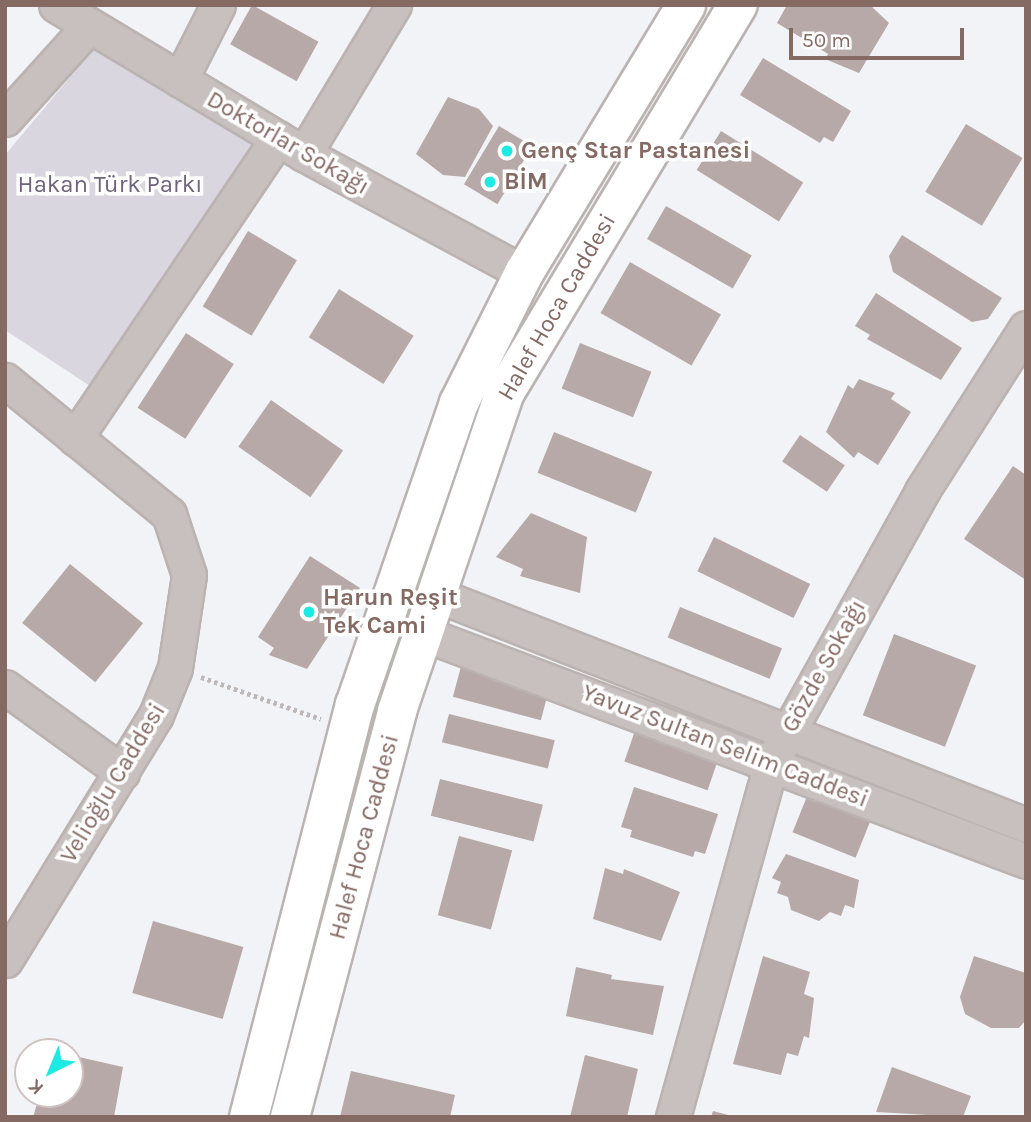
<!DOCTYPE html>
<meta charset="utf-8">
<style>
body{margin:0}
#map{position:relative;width:1031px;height:1122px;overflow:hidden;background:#f2f3f6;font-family:Karla,sans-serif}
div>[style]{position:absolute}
.green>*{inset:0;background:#d9d6e0}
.building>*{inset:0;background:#b6a9a7;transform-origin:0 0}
.path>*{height:4.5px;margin-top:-2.25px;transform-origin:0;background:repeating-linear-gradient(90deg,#beb9b8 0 3.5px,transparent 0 7px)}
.roads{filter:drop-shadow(2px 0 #bbb3b1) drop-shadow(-2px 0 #bbb3b1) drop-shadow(0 2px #bbb3b1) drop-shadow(0 -2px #bbb3b1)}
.minor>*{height:33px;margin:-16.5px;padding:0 16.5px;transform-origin:16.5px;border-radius:16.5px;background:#c7c0be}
.major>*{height:38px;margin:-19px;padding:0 19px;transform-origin:19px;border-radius:19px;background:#fff}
.dots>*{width:19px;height:19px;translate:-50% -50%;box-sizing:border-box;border:4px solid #fff;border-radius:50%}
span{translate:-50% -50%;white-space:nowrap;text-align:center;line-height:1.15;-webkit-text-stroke:7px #fff;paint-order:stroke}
.street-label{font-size:24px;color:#856963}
.poi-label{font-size:24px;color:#856963;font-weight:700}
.left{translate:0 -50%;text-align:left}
.park-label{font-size:24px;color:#70637c}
.frame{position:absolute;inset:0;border:7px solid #856963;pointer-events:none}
.north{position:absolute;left:14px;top:1038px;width:70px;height:70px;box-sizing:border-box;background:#fff;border:2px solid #cec3c1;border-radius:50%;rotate:223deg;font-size:19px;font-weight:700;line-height:28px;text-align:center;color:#856963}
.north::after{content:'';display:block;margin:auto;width:24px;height:32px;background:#1debe3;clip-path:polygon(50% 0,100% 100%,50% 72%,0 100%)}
.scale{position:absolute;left:789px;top:28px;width:175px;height:32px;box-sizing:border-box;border:4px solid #856963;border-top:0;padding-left:9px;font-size:21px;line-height:24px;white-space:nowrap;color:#856963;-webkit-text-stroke:5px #fff;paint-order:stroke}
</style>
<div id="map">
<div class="green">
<div style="clip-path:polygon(96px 46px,258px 146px,90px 386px,5px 330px,5px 155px)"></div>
</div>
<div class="building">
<div style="left:252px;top:5px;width:76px;height:45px;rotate:29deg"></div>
<div style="clip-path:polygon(787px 5px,870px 5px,889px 23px,859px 73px,825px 59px,828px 54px,777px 23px)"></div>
<div style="clip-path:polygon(763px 58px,851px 111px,833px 142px,824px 137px,820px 143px,740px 95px)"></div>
<div style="clip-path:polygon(448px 97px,479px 109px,493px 126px,465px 177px,443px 175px,416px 154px)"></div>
<div style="left:966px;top:124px;width:66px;height:79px;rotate:31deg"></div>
<div style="left:499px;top:126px;width:39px;height:68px;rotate:31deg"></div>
<div style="left:721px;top:131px;width:97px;height:46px;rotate:32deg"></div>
<div style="left:666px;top:206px;width:99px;height:38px;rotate:30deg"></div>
<div style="left:248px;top:231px;width:57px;height:88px;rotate:31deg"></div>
<div style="clip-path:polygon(902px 235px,1002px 298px,988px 319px,972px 322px,893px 272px,889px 256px)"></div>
<div style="left:630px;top:262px;width:105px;height:59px;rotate:30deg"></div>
<div style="left:339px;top:289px;width:88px;height:57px;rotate:32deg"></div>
<div style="clip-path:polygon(876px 293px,962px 348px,941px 380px,867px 339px,870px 335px,855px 326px)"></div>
<div style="left:186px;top:333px;width:57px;height:89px;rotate:33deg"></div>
<div style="left:580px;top:343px;width:77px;height:49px;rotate:22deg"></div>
<div style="clip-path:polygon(859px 379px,895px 393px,891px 399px,911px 412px,878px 465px,858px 452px,854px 458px,826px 432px,848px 385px,853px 389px)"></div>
<div style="left:271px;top:400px;width:88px;height:57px;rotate:35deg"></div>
<div style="left:554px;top:432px;width:106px;height:44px;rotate:22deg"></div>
<div style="left:800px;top:435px;width:54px;height:32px;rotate:34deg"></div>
<div style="clip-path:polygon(1013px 466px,1026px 475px,1026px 580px,964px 539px)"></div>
<div style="clip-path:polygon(531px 513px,587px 537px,580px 593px,520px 576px,523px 569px,496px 557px)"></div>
<div style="left:714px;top:537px;width:107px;height:38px;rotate:26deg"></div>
<div style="clip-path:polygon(310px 556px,360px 588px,307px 669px,269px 655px,274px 648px,258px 637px)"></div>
<div style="left:70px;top:564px;width:94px;height:76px;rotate:39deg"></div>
<div style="left:680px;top:607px;width:110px;height:33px;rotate:22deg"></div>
<div style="left:894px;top:634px;width:88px;height:87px;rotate:21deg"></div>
<div style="left:463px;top:659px;width:91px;height:39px;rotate:15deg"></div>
<div style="left:449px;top:714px;width:109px;height:29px;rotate:14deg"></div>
<div style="left:639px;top:719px;width:88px;height:45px;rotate:19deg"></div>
<div style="left:440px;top:779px;width:106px;height:38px;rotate:14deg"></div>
<div style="left:812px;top:784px;width:68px;height:52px;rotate:22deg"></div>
<div style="clip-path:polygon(634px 787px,718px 814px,705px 854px,695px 851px,693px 857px,630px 837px,632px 830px,621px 827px)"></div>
<div style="left:459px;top:836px;width:55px;height:82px;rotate:15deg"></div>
<div style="clip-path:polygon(786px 854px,859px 880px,854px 908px,845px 905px,841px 916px,830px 912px,819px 921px,791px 910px,788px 897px,777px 893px,781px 882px,772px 878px)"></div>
<div style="clip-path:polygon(605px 868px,623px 874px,624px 869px,680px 892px,661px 941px,593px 919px)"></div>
<div style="left:153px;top:921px;width:94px;height:75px;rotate:16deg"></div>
<div style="clip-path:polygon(763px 956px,810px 972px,804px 994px,814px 998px,809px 1038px,804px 1036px,798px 1056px,787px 1053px,781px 1075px,733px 1064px)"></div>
<div style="clip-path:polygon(974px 956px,1026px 973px,1026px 1020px,1019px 1028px,991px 1028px,965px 1014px,960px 997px)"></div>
<div style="clip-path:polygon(576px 967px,612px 975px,611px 979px,664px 986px,653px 1035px,566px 1016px)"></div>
<div style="clip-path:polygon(70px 1055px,123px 1067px,114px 1117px,33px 1117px,40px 1094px,70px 1094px)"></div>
<div style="clip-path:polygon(585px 1055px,638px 1069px,627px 1117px,570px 1117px)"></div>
<div style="clip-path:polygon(892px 1067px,971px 1096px,963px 1117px,876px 1112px)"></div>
<div style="clip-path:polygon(351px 1071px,455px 1095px,450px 1117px,340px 1117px)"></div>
<div style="clip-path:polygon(713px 1111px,732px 1116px,732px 1117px,711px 1117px)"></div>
</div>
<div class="path">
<div style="left:201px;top:677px;width:127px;rotate:19.3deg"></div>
</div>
<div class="roads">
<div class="minor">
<div style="left:56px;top:5px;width:289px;rotate:31deg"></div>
<div style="left:304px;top:154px;width:250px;rotate:28.4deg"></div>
<div style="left:180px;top:80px;width:84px;rotate:-63.1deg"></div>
<div style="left:5px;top:119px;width:125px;rotate:-47.9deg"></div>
<div style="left:304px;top:154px;width:174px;rotate:-58.9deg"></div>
<div style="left:5px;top:380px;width:212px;rotate:39.3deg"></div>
<div style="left:169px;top:514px;width:64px;rotate:71.8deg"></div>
<div style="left:189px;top:575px;width:94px;rotate:98.6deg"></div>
<div style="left:175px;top:668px;width:51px;rotate:112deg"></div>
<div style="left:156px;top:715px;width:288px;rotate:121.6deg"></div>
<div style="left:75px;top:438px;width:362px;rotate:-55.9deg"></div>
<div style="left:437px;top:595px;width:632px;rotate:21.33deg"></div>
<div style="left:424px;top:634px;width:643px;rotate:20.66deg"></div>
<div style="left:5px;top:687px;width:145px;rotate:36deg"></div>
<div style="left:673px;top:1117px;width:370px;rotate:-74.5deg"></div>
<div style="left:772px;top:761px;width:309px;rotate:-60.9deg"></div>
<div style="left:922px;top:491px;width:193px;rotate:-57.5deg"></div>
</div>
<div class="major">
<div style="left:249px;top:1117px;width:425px;rotate:-75.6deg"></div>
<div style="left:355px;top:705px;width:319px;rotate:-71deg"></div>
<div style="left:459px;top:403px;width:145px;rotate:-63.4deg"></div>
<div style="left:524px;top:273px;width:313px;rotate:-58.8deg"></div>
<div style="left:290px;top:1117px;width:420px;rotate:-75.2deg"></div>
<div style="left:397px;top:711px;width:335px;rotate:-71.3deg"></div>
<div style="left:504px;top:394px;width:454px;rotate:-59deg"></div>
</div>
</div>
<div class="dots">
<div style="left:507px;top:151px;background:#1debe3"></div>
<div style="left:490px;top:182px;background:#1debe3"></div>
<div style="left:309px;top:612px;background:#1debe3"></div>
</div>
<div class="street-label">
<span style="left:288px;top:143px;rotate:30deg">Doktorlar Sokağı</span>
<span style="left:557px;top:307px;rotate:-60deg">Halef Hoca Caddesi</span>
<span style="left:824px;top:666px;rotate:-61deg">Gözde Sokağı</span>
<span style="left:725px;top:746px;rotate:21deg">Yavuz Sultan Selim Caddesi</span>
<span style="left:113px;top:783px;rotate:-59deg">Velioğlu Caddesi</span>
<span style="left:364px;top:837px;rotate:-75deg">Halef Hoca Caddesi</span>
</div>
<div class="poi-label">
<span class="left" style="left:521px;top:151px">Genç Star Pastanesi</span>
<span class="left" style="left:504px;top:182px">BİM</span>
<span class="left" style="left:323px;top:612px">Harun Reşit<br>Tek Cami</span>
</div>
<div class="park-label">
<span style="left:110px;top:185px">Hakan Türk Parkı</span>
</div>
<div class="frame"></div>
<div class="north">K</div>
<div class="scale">50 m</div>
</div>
